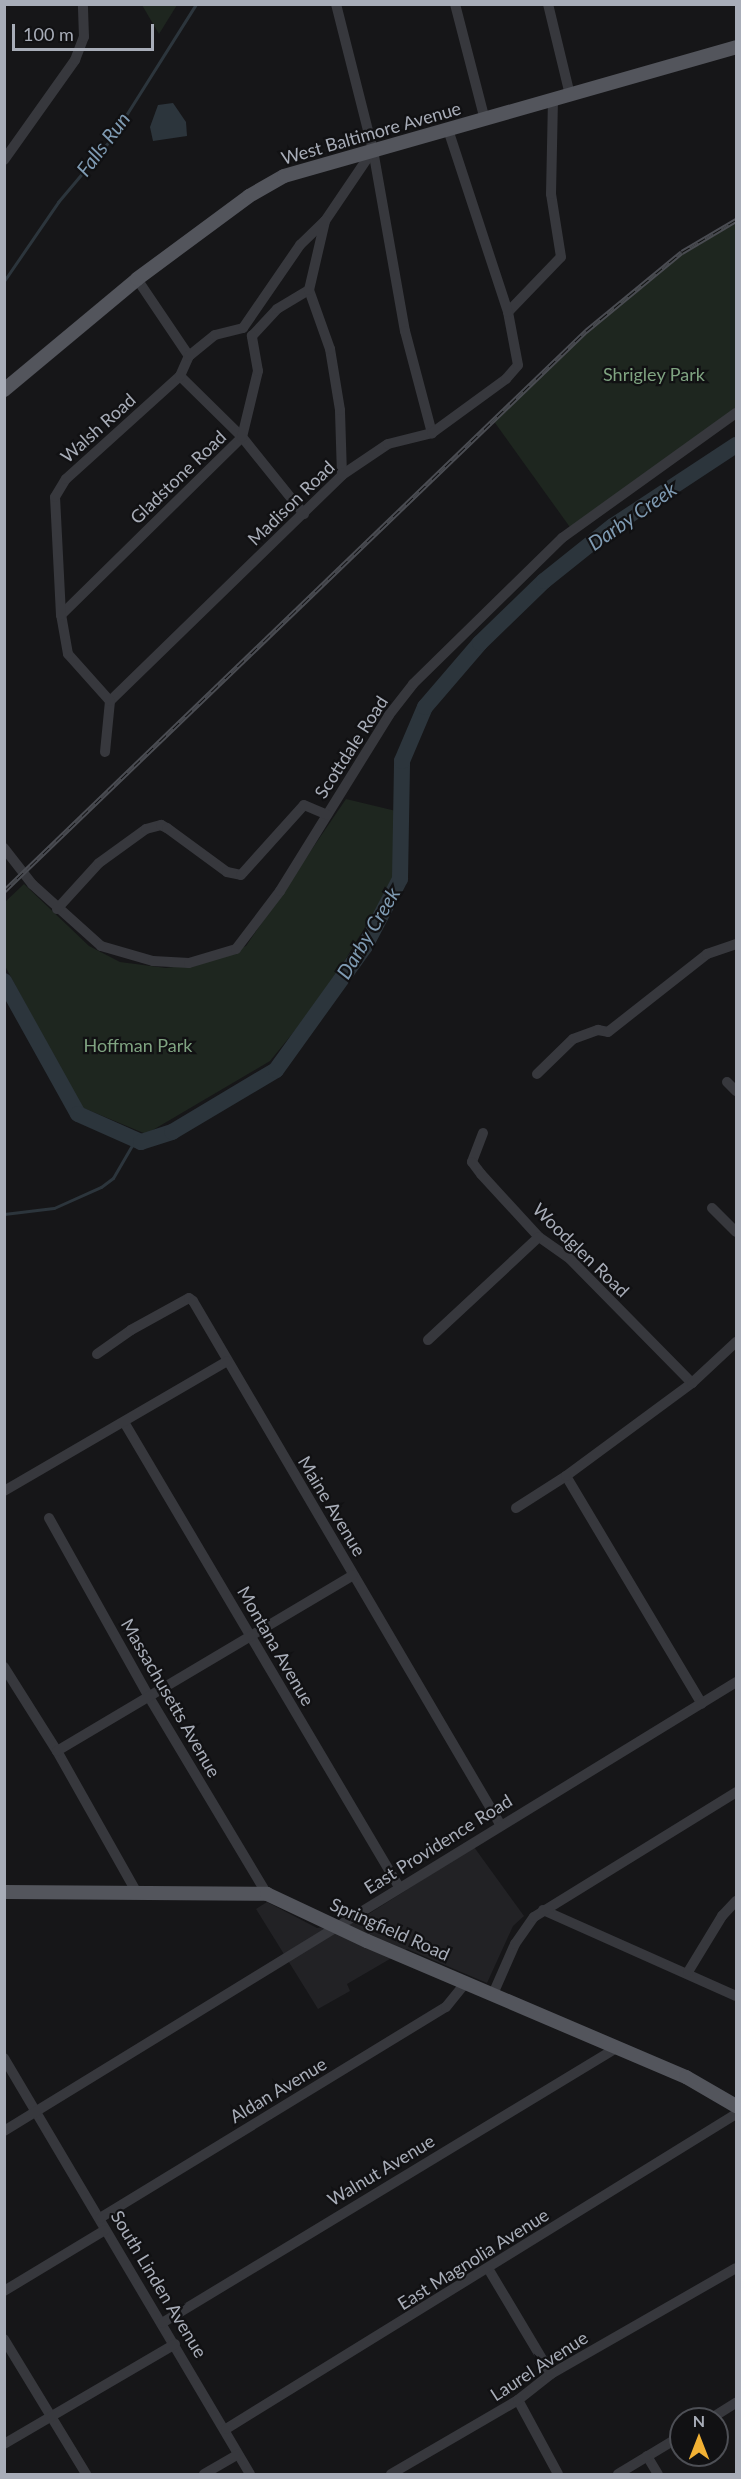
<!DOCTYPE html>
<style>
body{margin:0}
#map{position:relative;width:741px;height:2479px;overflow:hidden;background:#161618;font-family:Lato,sans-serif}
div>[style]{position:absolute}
.built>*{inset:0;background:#222225}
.green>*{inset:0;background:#1e261f}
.water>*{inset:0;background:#2c353c}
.stream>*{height:3px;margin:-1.5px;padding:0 1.5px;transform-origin:1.5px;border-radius:1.5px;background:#2c353c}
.river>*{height:16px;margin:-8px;padding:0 8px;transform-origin:8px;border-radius:8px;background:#2c353c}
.minor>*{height:10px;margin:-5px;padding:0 5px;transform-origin:5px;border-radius:5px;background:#37383d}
.major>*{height:14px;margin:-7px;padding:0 7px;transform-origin:7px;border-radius:7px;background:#53555c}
.rail>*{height:5px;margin-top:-2.5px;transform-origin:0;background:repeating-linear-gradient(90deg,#111113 0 9px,#4a4c52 0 18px);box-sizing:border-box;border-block:2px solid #4a4c52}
span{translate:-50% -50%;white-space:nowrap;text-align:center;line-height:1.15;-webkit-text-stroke:4.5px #111113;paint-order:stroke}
.street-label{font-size:18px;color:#a8adb8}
.park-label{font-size:18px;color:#7fa381}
.water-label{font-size:20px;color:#7f9bb3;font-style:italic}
.frame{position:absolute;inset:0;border:6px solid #a8adb8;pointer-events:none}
.north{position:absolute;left:669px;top:2407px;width:60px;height:60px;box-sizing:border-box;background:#111113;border:2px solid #4d4f55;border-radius:50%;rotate:0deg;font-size:16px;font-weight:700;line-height:24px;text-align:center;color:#a8adb8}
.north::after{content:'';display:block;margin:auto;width:21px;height:27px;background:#f2b134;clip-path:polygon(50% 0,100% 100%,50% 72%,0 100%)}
.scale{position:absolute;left:12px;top:24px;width:142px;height:27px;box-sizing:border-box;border:3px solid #a8adb8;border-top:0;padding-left:8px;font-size:18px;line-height:21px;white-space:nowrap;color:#a8adb8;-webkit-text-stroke:4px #111113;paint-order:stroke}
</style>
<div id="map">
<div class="built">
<div style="clip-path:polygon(474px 1847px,524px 1916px,513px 1926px,487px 1983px,407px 1949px,347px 1984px,350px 1991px,318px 2009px,256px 1909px,267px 1902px,317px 1928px,356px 1922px)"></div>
</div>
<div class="green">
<div style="clip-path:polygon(142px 5px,177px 5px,159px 34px)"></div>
<div style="clip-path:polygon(736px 220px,736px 413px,572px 530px,493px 420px,626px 296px,683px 252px)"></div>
<div style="clip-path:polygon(346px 799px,396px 811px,395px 878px,323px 996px,270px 1061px,146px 1134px,81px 1107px,5px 966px,5px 902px,24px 884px,89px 946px,120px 962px,166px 968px,188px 965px,246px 946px)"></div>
</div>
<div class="water">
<div style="clip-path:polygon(173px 103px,186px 122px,187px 136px,153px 141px,150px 127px,158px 105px)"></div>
</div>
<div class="stream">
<div style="left:4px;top:281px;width:96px;rotate:-55.6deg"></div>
<div style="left:58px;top:202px;width:82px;rotate:-49.9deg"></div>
<div style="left:111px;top:139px;width:160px;rotate:-57.8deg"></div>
<div style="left:4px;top:1214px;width:50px;rotate:-6.8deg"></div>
<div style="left:54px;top:1208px;width:51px;rotate:-24.1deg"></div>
<div style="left:101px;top:1187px;width:15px;rotate:-37deg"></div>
<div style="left:113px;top:1178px;width:44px;rotate:-59.9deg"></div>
</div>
<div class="river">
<div style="left:4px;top:981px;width:152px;rotate:60.9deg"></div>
<div style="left:78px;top:1114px;width:69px;rotate:24deg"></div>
<div style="left:141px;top:1142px;width:33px;rotate:-18deg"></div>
<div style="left:172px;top:1132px;width:121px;rotate:-30.8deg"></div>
<div style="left:276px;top:1070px;width:153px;rotate:-54.3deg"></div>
<div style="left:365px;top:946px;width:76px;rotate:-62.4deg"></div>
<div style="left:400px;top:879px;width:118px;rotate:-89deg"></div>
<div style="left:402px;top:761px;width:59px;rotate:-66.9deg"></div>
<div style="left:425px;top:707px;width:84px;rotate:-49.3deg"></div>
<div style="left:480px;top:643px;width:89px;rotate:-44.1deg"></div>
<div style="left:544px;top:581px;width:88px;rotate:-38.6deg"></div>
<div style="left:613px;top:526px;width:147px;rotate:-33.4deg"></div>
</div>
<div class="minor">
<div style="left:336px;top:4px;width:151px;rotate:75.8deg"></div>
<div style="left:373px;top:150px;width:184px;rotate:80deg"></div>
<div style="left:405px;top:331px;width:106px;rotate:75.2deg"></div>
<div style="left:455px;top:4px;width:120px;rotate:75.5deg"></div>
<div style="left:548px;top:4px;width:94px;rotate:76.4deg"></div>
<div style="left:4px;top:160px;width:123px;rotate:-54.6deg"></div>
<div style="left:75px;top:60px;width:25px;rotate:-69deg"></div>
<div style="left:84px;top:37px;width:33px;rotate:-92deg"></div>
<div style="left:137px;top:279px;width:93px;rotate:56deg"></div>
<div style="left:508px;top:312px;width:76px;rotate:-46.1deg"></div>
<div style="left:561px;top:257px;width:64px;rotate:-99deg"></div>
<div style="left:551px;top:194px;width:94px;rotate:-88.8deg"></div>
<div style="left:252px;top:336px;width:37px;rotate:-47deg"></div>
<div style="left:277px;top:309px;width:37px;rotate:-31deg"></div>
<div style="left:180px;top:376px;width:87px;rotate:44.5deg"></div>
<div style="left:242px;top:437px;width:99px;rotate:51.2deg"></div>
<div style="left:342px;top:475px;width:65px;rotate:-91.8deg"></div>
<div style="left:340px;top:410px;width:62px;rotate:-99.3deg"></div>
<div style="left:330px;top:349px;width:63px;rotate:-109.6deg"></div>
<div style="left:309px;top:290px;width:71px;rotate:-76.9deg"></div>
<div style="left:325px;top:221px;width:86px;rotate:-55.9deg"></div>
<div style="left:61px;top:615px;width:254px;rotate:-44.5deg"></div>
<div style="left:242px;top:437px;width:68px;rotate:-76.4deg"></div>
<div style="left:258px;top:371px;width:36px;rotate:-100deg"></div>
<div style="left:110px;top:701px;width:324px;rotate:-44.2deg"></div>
<div style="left:342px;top:475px;width:55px;rotate:-34deg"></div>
<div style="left:388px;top:444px;width:45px;rotate:-14deg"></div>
<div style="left:432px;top:433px;width:92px;rotate:-36.1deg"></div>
<div style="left:506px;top:379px;width:18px;rotate:-49deg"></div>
<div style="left:518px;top:365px;width:54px;rotate:-100.7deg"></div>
<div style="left:508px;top:312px;width:193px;rotate:-108.2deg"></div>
<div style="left:105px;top:752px;width:51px;rotate:-84.4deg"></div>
<div style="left:110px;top:701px;width:63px;rotate:-131.8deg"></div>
<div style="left:68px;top:654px;width:40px;rotate:-100deg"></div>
<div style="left:61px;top:615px;width:118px;rotate:-92.9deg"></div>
<div style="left:55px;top:497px;width:21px;rotate:-59deg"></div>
<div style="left:66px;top:479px;width:154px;rotate:-42.1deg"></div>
<div style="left:180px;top:376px;width:22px;rotate:-66deg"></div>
<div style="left:189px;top:356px;width:33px;rotate:-39deg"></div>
<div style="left:215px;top:335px;width:29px;rotate:-14deg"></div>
<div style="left:243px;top:328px;width:101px;rotate:-55.5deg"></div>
<div style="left:300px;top:245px;width:35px;rotate:-44deg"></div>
<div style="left:4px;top:848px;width:46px;rotate:52.1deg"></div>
<div style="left:32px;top:884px;width:93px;rotate:41.9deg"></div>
<div style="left:101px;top:946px;width:54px;rotate:16.1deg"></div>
<div style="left:153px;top:961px;width:36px;rotate:3deg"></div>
<div style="left:189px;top:963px;width:49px;rotate:-16.6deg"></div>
<div style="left:236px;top:949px;width:73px;rotate:-52.8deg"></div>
<div style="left:280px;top:891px;width:207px;rotate:-58.2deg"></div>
<div style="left:389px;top:715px;width:39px;rotate:-52deg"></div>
<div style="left:413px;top:684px;width:209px;rotate:-44.4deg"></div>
<div style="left:562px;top:538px;width:214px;rotate:-35.7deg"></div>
<div style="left:57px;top:909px;width:62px;rotate:-47.6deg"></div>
<div style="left:99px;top:863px;width:58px;rotate:-35.9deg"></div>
<div style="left:146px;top:829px;width:16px;rotate:-15deg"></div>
<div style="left:161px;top:825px;width:7px;rotate:27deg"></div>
<div style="left:167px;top:828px;width:74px;rotate:36.3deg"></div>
<div style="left:227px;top:872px;width:14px;rotate:12deg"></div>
<div style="left:241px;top:875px;width:94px;rotate:-48deg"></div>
<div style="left:304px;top:805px;width:25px;rotate:23deg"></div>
<div style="left:537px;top:1074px;width:50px;rotate:-44.2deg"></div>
<div style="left:573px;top:1039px;width:27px;rotate:-20deg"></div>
<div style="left:598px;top:1030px;width:10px;rotate:11deg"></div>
<div style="left:608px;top:1032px;width:126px;rotate:-38.2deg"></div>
<div style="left:707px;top:954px;width:31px;rotate:-19deg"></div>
<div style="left:727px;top:1082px;width:13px;rotate:45deg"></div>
<div style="left:483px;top:1133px;width:31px;rotate:111deg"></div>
<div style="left:472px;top:1162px;width:15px;rotate:53deg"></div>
<div style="left:481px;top:1174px;width:86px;rotate:47.4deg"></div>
<div style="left:539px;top:1237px;width:38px;rotate:35deg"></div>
<div style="left:570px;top:1259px;width:174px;rotate:45.5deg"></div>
<div style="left:712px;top:1208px;width:34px;rotate:45deg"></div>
<div style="left:428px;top:1340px;width:151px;rotate:-42.9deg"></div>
<div style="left:97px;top:1354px;width:42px;rotate:-35.2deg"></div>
<div style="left:131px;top:1330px;width:66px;rotate:-28.9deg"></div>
<div style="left:189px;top:1298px;width:5px;rotate:37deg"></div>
<div style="left:193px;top:1301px;width:606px;rotate:59.59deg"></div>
<div style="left:124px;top:1422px;width:540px;rotate:59.4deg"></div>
<div style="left:566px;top:1476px;width:265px;rotate:59.2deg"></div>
<div style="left:4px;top:1491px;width:258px;rotate:-30.2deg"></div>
<div style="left:516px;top:1508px;width:59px;rotate:-32.6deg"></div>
<div style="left:566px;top:1476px;width:157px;rotate:-36.4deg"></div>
<div style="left:692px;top:1383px;width:60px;rotate:-43deg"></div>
<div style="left:49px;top:1518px;width:205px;rotate:60.8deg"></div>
<div style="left:149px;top:1697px;width:230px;rotate:59.1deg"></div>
<div style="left:4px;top:1667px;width:99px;rotate:57.8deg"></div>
<div style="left:57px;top:1751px;width:163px;rotate:60.6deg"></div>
<div style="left:57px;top:1751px;width:344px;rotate:-30.7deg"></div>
<div style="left:543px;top:1910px;width:211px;rotate:24deg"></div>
<div style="left:688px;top:1972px;width:66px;rotate:-58.7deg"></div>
<div style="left:722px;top:1916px;width:21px;rotate:-47deg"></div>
<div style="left:493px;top:1994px;width:55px;rotate:-66.3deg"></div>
<div style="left:515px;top:1944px;width:33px;rotate:-55deg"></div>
<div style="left:534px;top:1917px;width:238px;rotate:-31.7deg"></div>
<div style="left:4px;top:2058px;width:483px;rotate:59.4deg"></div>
<div style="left:4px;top:2131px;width:859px;rotate:-31.52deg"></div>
<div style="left:100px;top:2218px;width:405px;rotate:-31.4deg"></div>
<div style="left:446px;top:2007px;width:32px;rotate:-51deg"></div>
<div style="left:489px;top:2270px;width:121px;rotate:59.2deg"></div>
<div style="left:4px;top:2291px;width:118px;rotate:-31.1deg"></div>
<div style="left:162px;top:2323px;width:533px;rotate:-31.18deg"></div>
<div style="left:4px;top:2339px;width:158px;rotate:58.7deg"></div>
<div style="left:518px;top:2400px;width:84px;rotate:61.6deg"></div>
<div style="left:710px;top:2419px;width:31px;rotate:-32deg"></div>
<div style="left:226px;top:2429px;width:599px;rotate:-31.7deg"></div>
<div style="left:4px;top:2444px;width:198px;rotate:-30.3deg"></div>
<div style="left:647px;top:2456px;width:21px;rotate:59deg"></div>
<div style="left:204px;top:2474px;width:39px;rotate:-30deg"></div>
<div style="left:391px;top:2474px;width:147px;rotate:-30.2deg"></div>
<div style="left:518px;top:2400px;width:42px;rotate:-38.2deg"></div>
<div style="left:551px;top:2374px;width:213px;rotate:-29.8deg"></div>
<div style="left:618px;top:2474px;width:74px;rotate:-31.1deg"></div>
</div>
<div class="major">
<div style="left:4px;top:390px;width:173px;rotate:-39.8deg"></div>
<div style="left:137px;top:279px;width:139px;rotate:-36.5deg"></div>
<div style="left:249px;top:196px;width:40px;rotate:-29.7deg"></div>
<div style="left:284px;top:176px;width:470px;rotate:-15.9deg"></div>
<div style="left:4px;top:1892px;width:263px;rotate:0.4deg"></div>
<div style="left:267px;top:1894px;width:110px;rotate:25.2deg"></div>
<div style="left:367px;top:1941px;width:347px;rotate:23.1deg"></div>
<div style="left:686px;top:2077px;width:58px;rotate:30.1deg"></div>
</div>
<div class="rail">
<div style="left:4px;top:891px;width:808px;rotate:-43.9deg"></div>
<div style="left:586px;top:331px;width:124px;rotate:-39.5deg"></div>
<div style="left:682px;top:252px;width:63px;rotate:-30.7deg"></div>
</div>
<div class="street-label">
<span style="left:371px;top:133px;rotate:-16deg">West Baltimore Avenue</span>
<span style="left:98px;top:428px;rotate:-42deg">Walsh Road</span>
<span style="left:178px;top:477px;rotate:-44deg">Gladstone Road</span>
<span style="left:291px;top:503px;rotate:-44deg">Madison Road</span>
<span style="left:351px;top:747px;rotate:-57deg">Scottdale Road</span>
<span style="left:581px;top:1250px;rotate:44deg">Woodglen Road</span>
<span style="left:332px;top:1506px;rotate:59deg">Maine Avenue</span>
<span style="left:276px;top:1646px;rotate:60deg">Montana Avenue</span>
<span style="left:171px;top:1698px;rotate:60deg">Massachusetts Avenue</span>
<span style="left:438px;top:1844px;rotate:-32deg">East Providence Road</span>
<span style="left:390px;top:1929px;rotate:24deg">Springfield Road</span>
<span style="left:278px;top:2090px;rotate:-31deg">Aldan Avenue</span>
<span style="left:381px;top:2170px;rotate:-31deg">Walnut Avenue</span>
<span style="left:473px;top:2259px;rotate:-32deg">East Magnolia Avenue</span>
<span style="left:159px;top:2284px;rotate:59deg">South Linden Avenue</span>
<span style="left:539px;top:2366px;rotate:-33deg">Laurel Avenue</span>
</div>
<div class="park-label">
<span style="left:654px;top:374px">Shrigley Park</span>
<span style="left:138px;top:1045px">Hoffman Park</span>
</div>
<div class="water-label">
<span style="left:103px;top:144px;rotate:-53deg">Falls Run</span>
<span style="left:632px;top:516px;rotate:-35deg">Darby Creek</span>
<span style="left:368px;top:933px;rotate:-59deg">Darby Creek</span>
</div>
<div class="frame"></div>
<div class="north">N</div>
<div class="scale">100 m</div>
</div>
